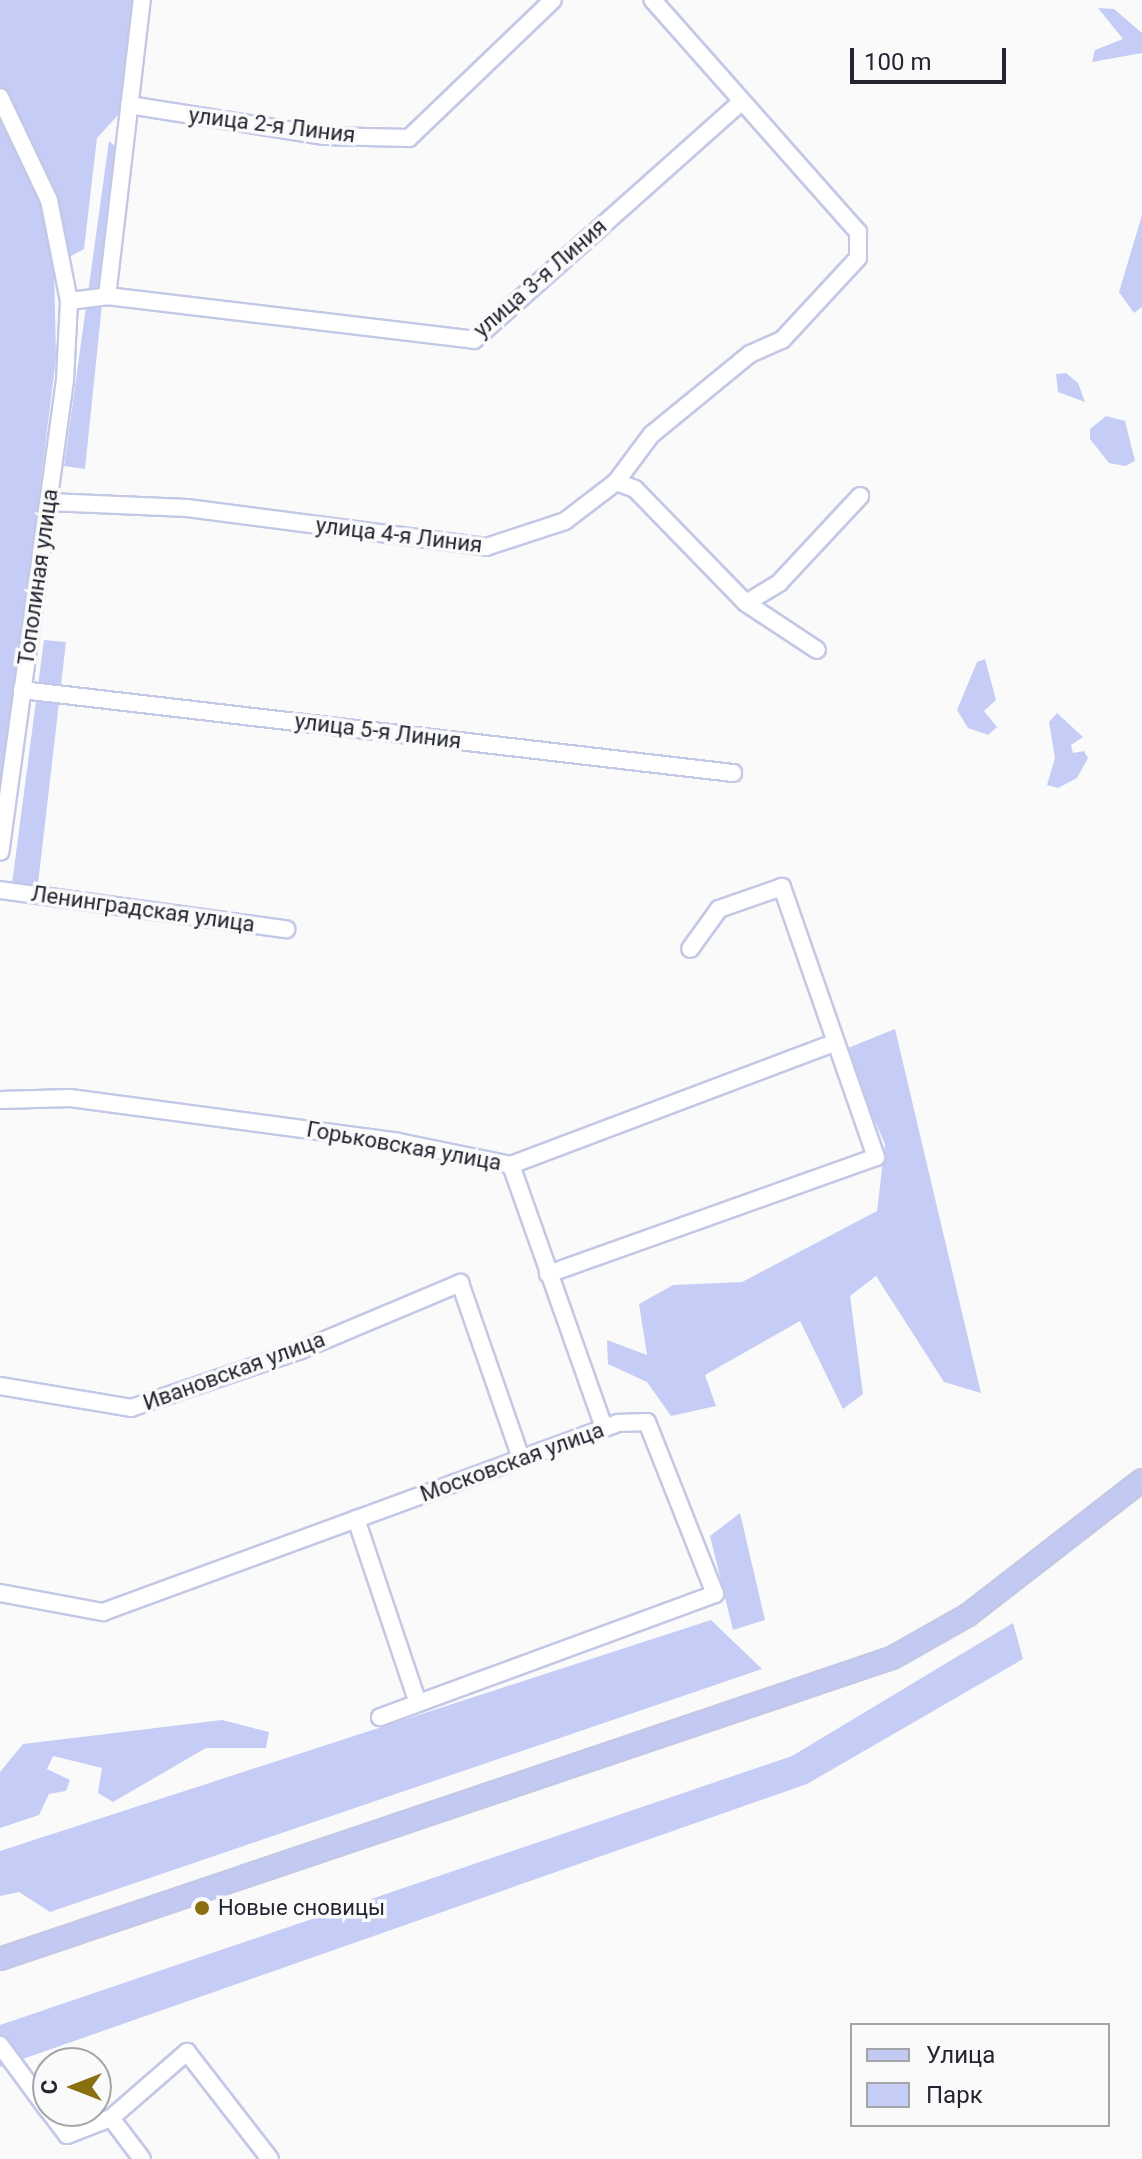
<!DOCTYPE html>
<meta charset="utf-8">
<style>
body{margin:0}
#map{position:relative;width:1142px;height:2159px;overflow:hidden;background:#fafafa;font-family:Roboto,sans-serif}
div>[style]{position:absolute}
.green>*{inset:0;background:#c5cdf7}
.roads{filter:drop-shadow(2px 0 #c3c8e6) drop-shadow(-2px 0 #c3c8e6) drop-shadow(0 2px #c3c8e6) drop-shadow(0 -2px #c3c8e6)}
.minor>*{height:16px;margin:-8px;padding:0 8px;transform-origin:8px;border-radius:8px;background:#fff}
.major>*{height:20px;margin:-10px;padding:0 10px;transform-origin:10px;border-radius:10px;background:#c2c9f3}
.dots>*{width:22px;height:22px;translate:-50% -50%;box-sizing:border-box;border:4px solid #fafafa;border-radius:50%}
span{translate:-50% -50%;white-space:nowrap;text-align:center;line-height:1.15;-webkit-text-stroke:7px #fafafa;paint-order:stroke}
.street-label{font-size:22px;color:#232530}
.poi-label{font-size:22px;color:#232530}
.left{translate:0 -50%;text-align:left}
.legend{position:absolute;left:850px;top:2023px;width:260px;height:104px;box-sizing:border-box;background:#fafafa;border:2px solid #a4a5a9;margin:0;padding:10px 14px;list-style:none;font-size:24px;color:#232530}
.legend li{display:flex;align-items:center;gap:16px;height:40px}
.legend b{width:40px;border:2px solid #a4a5a9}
.north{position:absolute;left:32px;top:2047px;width:80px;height:80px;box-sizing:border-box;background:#fafafa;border:2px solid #a4a5a9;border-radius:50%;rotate:270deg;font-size:22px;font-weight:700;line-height:32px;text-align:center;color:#232530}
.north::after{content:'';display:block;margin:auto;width:28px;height:36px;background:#896f10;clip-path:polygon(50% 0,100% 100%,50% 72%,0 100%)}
.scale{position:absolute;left:850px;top:48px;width:156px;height:36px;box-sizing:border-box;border:4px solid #232530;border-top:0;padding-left:10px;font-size:24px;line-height:28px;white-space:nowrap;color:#232530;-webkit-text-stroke:6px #fafafa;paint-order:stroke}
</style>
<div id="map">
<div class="green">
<div style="clip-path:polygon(0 0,133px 0,119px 114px,97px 138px,84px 249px,54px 265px,56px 358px,0 813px)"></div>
<div style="clip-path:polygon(1098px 8px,1114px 9px,1142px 33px,1142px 53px,1092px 62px,1095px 50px,1123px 39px)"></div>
<div style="clip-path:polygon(109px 141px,118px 149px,85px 469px,64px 466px)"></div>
<div style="clip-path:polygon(1142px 215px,1142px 307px,1134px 313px,1119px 292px)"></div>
<div style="clip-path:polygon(1066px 373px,1078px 383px,1085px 402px,1058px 392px,1056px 374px)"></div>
<div style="clip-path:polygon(1106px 416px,1125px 421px,1135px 461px,1125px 466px,1109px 463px,1090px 439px,1090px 429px)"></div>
<div style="clip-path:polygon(44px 640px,66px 642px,38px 884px,12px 884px)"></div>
<div style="clip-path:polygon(985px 659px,996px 700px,984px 711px,997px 727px,988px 735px,968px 728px,957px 710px,977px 662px)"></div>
<div style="clip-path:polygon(1057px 713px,1083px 737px,1071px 745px,1073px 753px,1084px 751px,1088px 758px,1077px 778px,1058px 788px,1047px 785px,1055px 758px,1049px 722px)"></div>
<div style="clip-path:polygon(895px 1029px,981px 1393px,944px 1382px,876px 1276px,850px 1296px,863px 1394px,843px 1409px,800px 1321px,705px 1375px,716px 1406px,671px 1416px,647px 1382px,608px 1364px,607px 1340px,647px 1355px,639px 1304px,673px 1285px,742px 1282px,877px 1211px,885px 1144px,843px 1050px)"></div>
<div style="clip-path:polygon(740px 1513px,765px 1620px,733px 1630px,710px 1536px)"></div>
<div style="clip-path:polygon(711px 1620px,762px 1669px,50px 1912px,19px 1892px,0 1896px,0 1851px)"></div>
<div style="clip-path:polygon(1013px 1623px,1023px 1659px,807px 1784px,0 2067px,0 2025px,792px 1756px)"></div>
<div style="clip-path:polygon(222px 1720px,269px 1732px,266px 1748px,206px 1748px,113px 1802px,98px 1793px,102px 1768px,53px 1756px,47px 1769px,70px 1780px,66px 1791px,49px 1794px,39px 1815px,0 1828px,0 1772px,23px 1744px)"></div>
</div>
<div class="roads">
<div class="minor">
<div style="left:0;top:97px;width:114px;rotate:64.6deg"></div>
<div style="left:49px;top:200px;width:103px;rotate:78.8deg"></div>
<div style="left:69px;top:301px;width:79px;rotate:92.9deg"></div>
<div style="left:65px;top:380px;width:476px;rotate:97.8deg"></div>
<div style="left:129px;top:105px;width:198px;rotate:9deg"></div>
<div style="left:325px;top:136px;width:84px;rotate:1.4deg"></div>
<div style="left:409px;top:138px;width:199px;rotate:-43.8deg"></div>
<div style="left:107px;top:296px;width:298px;rotate:-83.3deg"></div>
<div style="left:69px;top:301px;width:38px;rotate:-7deg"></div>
<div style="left:107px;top:296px;width:370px;rotate:6.8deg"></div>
<div style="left:474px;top:340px;width:358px;rotate:-41.7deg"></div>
<div style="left:616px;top:482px;width:20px;rotate:20deg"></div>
<div style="left:635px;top:489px;width:159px;rotate:45.8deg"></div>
<div style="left:746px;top:603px;width:85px;rotate:33.5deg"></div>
<div style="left:49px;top:502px;width:138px;rotate:2.5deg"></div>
<div style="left:187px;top:508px;width:302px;rotate:7.4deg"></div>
<div style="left:486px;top:547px;width:83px;rotate:-18.2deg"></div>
<div style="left:565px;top:521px;width:64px;rotate:-37.4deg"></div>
<div style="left:616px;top:482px;width:59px;rotate:-53.3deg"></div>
<div style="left:651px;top:435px;width:128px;rotate:-39.3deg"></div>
<div style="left:750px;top:354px;width:35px;rotate:-24deg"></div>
<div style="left:782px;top:340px;width:112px;rotate:-47.2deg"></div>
<div style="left:858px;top:258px;width:26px;rotate:-90deg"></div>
<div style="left:858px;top:232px;width:310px;rotate:-131.5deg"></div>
<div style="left:746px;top:603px;width:39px;rotate:-31deg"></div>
<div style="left:779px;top:583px;width:119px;rotate:-47deg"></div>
<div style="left:22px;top:690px;width:716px;rotate:6.66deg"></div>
<div style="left:0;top:890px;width:289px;rotate:7.8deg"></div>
<div style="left:0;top:1100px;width:70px;rotate:-1.6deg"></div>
<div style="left:70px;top:1098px;width:331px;rotate:7.6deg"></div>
<div style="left:398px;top:1142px;width:115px;rotate:11.5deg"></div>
<div style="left:511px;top:1165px;width:347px;rotate:-20.7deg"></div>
<div style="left:511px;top:1165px;width:279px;rotate:70.5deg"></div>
<div style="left:548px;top:1274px;width:348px;rotate:-19.6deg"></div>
<div style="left:876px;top:1157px;width:286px;rotate:-109.2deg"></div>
<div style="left:782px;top:887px;width:67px;rotate:160.8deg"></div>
<div style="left:719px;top:909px;width:49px;rotate:125.9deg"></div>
<div style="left:0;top:1386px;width:133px;rotate:9.5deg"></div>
<div style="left:131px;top:1408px;width:180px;rotate:-18.8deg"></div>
<div style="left:301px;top:1350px;width:173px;rotate:-22.8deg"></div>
<div style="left:460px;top:1283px;width:185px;rotate:70.8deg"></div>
<div style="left:356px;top:1519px;width:194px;rotate:71.4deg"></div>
<div style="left:0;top:1593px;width:105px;rotate:10.5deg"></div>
<div style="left:103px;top:1612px;width:549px;rotate:-20.15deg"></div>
<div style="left:618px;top:1423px;width:29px;rotate:-2deg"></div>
<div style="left:647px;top:1422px;width:185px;rotate:68.4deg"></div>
<div style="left:715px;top:1594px;width:357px;rotate:159.8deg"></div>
<div style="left:0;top:2045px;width:81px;rotate:53.6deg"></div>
<div style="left:49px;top:2111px;width:30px;rotate:53deg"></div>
<div style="left:67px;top:2135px;width:47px;rotate:-21.1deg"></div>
<div style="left:111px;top:2118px;width:101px;rotate:-41deg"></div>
<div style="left:187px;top:2052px;width:135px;rotate:52.2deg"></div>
<div style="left:111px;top:2118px;width:51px;rotate:52.9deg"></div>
</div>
<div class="major">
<div style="left:0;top:1959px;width:941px;rotate:-18.65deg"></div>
<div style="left:892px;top:1658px;width:87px;rotate:-29.5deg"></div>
<div style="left:968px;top:1615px;width:220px;rotate:-37.8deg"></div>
</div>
</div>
<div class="dots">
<div style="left:202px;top:1908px;background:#896f10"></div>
</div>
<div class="street-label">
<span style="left:272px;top:125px;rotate:7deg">улица 2-я Линия</span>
<span style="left:540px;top:278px;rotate:-41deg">улица 3-я Линия</span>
<span style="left:399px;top:535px;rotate:7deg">улица 4-я Линия</span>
<span style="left:38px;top:577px;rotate:-82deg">Тополиная улица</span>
<span style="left:378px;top:731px;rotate:7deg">улица 5-я Линия</span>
<span style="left:143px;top:909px;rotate:8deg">Ленинградская улица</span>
<span style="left:404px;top:1146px;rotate:10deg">Горьковская улица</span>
<span style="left:234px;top:1371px;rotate:-20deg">Ивановская улица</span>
<span style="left:512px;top:1462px;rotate:-20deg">Московская улица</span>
</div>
<div class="poi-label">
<span class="left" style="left:218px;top:1908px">Новые сновицы</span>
</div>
<ul class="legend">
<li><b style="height:10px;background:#c2c9f3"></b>Улица</li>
<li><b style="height:22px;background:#c5cdf7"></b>Парк</li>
</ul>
<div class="north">С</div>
<div class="scale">100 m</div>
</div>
